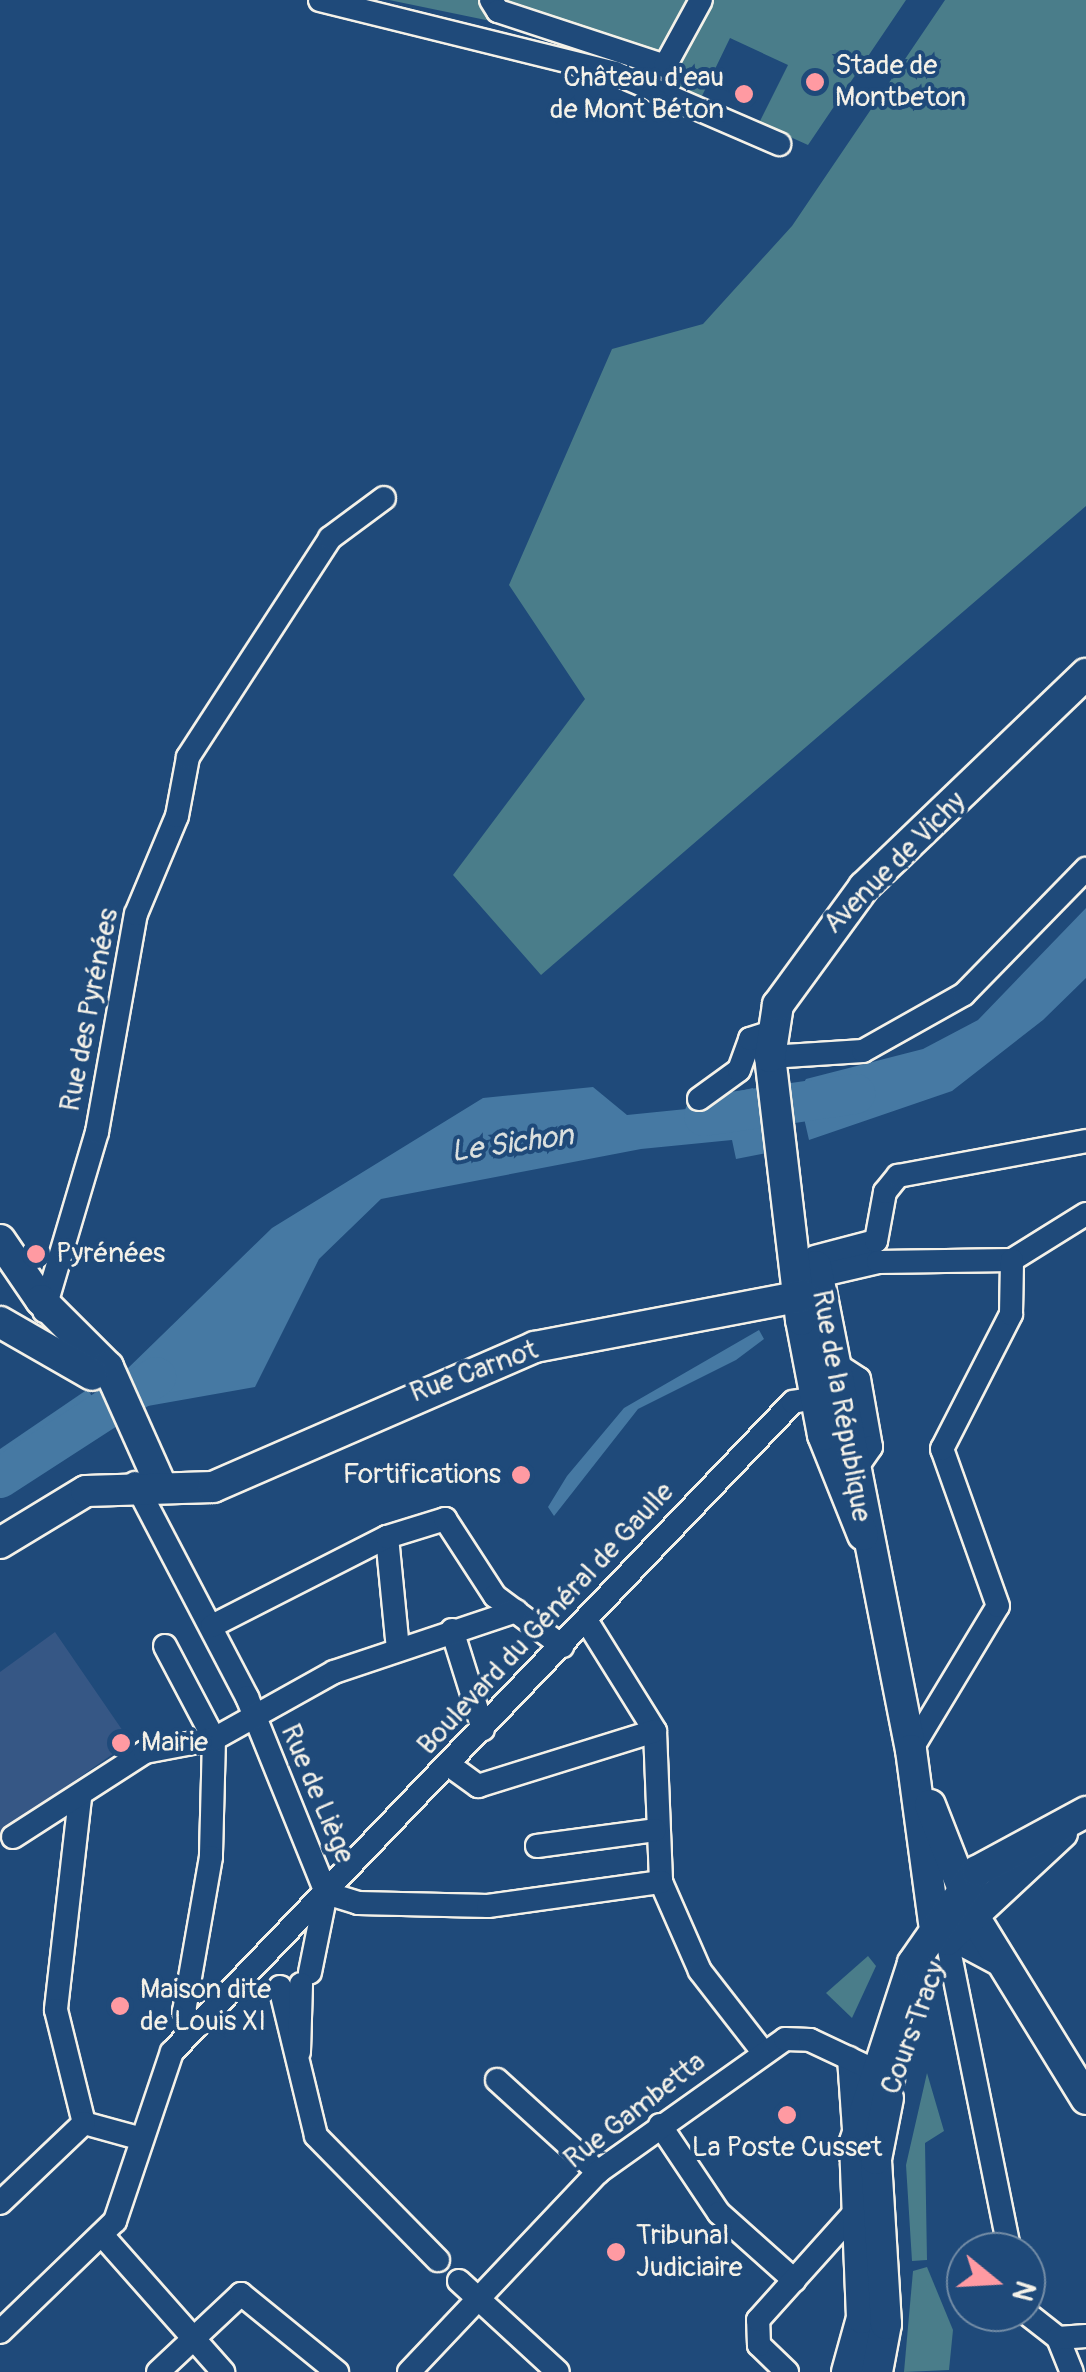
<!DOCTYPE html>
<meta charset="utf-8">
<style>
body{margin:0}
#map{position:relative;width:1086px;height:2372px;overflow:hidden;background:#1f4a7a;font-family:Pangolin,sans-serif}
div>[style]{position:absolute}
.built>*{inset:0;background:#365785}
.green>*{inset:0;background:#4a7d8a}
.water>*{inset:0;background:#4679a3}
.river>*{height:40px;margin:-20px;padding:0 20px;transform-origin:20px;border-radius:20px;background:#4679a3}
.roads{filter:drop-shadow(2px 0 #f4f1e8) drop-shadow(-2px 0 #f4f1e8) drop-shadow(0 2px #f4f1e8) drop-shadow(0 -2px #f4f1e8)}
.minor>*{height:22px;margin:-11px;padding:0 11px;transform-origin:11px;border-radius:11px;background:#1f4a7a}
.major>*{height:30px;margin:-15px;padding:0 15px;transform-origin:15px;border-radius:15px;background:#1f4a7a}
.dots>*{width:28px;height:28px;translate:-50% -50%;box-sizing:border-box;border:5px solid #1f4a7a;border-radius:50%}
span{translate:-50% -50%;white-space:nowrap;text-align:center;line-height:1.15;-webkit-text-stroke:8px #1f4a7a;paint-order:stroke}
.poi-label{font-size:28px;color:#f4f1e8}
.left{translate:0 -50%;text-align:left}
.right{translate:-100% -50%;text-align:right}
.street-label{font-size:28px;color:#f4f1e8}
.water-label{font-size:30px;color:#dadfde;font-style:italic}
.north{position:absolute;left:946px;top:2232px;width:100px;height:100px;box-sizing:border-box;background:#1f4a7a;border:2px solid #748da6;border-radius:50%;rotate:108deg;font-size:28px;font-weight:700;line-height:40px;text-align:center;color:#f4f1e8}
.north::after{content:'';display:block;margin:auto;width:35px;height:45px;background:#ff9aa2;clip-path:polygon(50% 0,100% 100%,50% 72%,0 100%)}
</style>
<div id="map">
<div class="built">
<div style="clip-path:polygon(55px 1632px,125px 1734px,112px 1744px,117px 1751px,0 1833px,0 1672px)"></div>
</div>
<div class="green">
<div style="clip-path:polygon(389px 0,906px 0,808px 145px,759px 123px,788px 65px,730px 38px,701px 98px,554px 34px)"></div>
<div style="clip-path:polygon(945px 0,1086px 0,1086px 506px,541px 975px,453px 875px,585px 699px,509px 585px,612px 349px,703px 324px,792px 226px)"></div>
<div style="clip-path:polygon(868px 1956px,876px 1966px,852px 2018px,826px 1993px)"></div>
<div style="clip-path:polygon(927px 2073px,944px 2131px,925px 2143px,927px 2260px,912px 2261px,906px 2165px)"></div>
<div style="clip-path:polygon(927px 2267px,953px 2330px,949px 2370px,904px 2372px,913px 2271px)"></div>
</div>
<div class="water">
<div style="clip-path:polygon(1086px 908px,1086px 978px,1043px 1020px,952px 1091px,809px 1140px,798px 1092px,806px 1079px,923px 1049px,978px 1020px)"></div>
<div style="clip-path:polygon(593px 1087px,627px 1115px,736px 1104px,736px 1092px,753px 1088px,767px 1153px,736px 1159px,732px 1140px,641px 1149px,381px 1199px,319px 1259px,255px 1387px,142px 1407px,124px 1372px,272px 1228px,483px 1098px)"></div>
<div style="clip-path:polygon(759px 1330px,764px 1339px,736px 1360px,638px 1409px,554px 1516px,548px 1507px,567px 1476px,624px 1408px)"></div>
<div style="clip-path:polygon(88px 1389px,108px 1428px,0 1498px,0 1449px)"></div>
</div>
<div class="river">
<div style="left:704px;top:1116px;width:153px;rotate:-8.3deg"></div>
<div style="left:0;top:1478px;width:186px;rotate:-32.9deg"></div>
</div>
<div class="roads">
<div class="minor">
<div style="left:320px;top:0;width:304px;rotate:13.9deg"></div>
<div style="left:615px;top:73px;width:179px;rotate:23.4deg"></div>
<div style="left:491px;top:0;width:13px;rotate:58deg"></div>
<div style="left:498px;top:11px;width:176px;rotate:18.2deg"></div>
<div style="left:665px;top:66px;width:75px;rotate:-61.4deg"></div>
<div style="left:770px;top:1057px;width:93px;rotate:-3.7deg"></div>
<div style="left:863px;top:1051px;width:116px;rotate:-29.4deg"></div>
<div style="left:964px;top:994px;width:175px;rotate:-45.7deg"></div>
<div style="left:699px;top:1099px;width:49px;rotate:-35.9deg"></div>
<div style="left:739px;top:1070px;width:33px;rotate:-70deg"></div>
<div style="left:750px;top:1039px;width:23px;rotate:-18deg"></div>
<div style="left:815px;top:1257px;width:63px;rotate:-14.7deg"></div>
<div style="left:876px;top:1241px;width:50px;rotate:-79.6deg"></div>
<div style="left:885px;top:1192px;width:21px;rotate:-51deg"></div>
<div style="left:898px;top:1176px;width:191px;rotate:-10.5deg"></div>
<div style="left:811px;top:1267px;width:11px;rotate:52deg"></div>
<div style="left:818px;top:1276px;width:62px;rotate:-13.1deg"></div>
<div style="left:878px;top:1262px;width:134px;rotate:-0.9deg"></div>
<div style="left:1012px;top:1260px;width:87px;rotate:-31.9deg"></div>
<div style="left:44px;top:1311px;width:187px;rotate:-73.5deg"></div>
<div style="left:97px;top:1132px;width:221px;rotate:-79.9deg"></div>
<div style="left:136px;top:914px;width:106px;rotate:-67.3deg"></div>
<div style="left:177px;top:816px;width:60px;rotate:-79.4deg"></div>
<div style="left:188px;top:757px;width:261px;rotate:-57deg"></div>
<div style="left:330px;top:538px;width:67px;rotate:-36.5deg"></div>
<div style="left:836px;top:1364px;width:27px;rotate:33deg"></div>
<div style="left:859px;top:1379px;width:69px;rotate:80deg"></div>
<div style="left:871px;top:1447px;width:28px;rotate:125deg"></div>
<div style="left:135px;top:1483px;width:242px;rotate:62.4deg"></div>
<div style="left:247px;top:1697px;width:211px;rotate:68deg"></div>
<div style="left:326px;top:1893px;width:81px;rotate:101.4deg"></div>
<div style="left:387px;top:1537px;width:113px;rotate:84.4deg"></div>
<div style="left:586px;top:1620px;width:131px;rotate:58.1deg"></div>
<div style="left:655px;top:1731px;width:151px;rotate:87.7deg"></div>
<div style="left:661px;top:1882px;width:97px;rotate:66.3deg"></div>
<div style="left:700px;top:1971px;width:103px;rotate:52.1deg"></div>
<div style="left:212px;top:1626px;width:196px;rotate:-27deg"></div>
<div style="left:387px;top:1537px;width:61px;rotate:-17.2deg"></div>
<div style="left:445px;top:1519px;width:92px;rotate:57deg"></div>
<div style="left:495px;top:1596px;width:84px;rotate:36.7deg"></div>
<div style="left:452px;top:1630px;width:104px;rotate:72.6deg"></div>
<div style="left:165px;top:1646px;width:105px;rotate:62.2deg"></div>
<div style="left:214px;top:1739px;width:118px;rotate:91.5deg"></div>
<div style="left:211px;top:1857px;width:156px;rotate:99.9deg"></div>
<div style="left:184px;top:2011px;width:20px;rotate:60deg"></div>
<div style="left:911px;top:1750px;width:168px;rotate:-58.9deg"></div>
<div style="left:998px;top:1606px;width:167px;rotate:-109.6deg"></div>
<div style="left:942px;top:1449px;width:152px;rotate:-62.9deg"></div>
<div style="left:1011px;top:1314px;width:54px;rotate:-88.9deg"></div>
<div style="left:449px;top:1765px;width:36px;rotate:36deg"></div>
<div style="left:478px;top:1786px;width:185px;rotate:-17.3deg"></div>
<div style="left:80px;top:1798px;width:213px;rotate:96.5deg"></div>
<div style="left:56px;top:2010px;width:116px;rotate:76.1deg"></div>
<div style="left:13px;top:1837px;width:157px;rotate:-32.8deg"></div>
<div style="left:145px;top:1752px;width:70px;rotate:-10.7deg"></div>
<div style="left:214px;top:1739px;width:137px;rotate:-29.2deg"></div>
<div style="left:334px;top:1672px;width:192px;rotate:-18.5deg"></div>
<div style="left:537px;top:1846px;width:119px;rotate:-7.7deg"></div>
<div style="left:326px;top:1893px;width:34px;rotate:17deg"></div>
<div style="left:358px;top:1903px;width:130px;rotate:1.3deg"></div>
<div style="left:488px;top:1906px;width:175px;rotate:-7.9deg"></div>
<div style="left:942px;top:1934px;width:68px;rotate:28.1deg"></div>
<div style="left:947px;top:1940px;width:318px;rotate:78.6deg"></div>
<div style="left:280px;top:1987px;width:153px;rotate:76.4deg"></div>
<div style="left:316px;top:2136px;width:174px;rotate:45.5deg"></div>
<div style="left:299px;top:2052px;width:68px;rotate:-88.3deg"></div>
<div style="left:849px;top:2058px;width:71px;rotate:86deg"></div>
<div style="left:497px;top:2080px;width:137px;rotate:42.3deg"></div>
<div style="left:84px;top:2123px;width:57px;rotate:15.3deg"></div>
<div style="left:660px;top:2125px;width:106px;rotate:56.2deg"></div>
<div style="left:719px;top:2213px;width:101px;rotate:41.8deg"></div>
<div style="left:0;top:2203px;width:116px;rotate:-43.6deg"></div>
<div style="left:102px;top:2235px;width:183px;rotate:48.5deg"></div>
<div style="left:459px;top:2281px;width:134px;rotate:42.6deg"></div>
<div style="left:1025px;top:2312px;width:42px;rotate:38.2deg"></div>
<div style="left:1058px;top:2338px;width:37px;rotate:68deg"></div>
<div style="left:0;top:2332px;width:160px;rotate:-44deg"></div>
<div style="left:115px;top:2221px;width:178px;rotate:-71.4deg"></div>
<div style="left:172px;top:2052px;width:899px;rotate:-46.31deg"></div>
<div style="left:793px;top:1402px;width:37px;rotate:-11deg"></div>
<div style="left:1058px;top:2338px;width:28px;rotate:-4deg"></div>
<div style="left:158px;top:2372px;width:114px;rotate:-43.2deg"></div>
<div style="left:241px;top:2294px;width:124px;rotate:39.1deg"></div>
<div style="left:409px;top:2372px;width:275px;rotate:-46.6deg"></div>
<div style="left:598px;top:2172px;width:229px;rotate:-35.4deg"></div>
<div style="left:785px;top:2039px;width:25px;rotate:2deg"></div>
<div style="left:810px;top:2040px;width:92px;rotate:25.2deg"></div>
<div style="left:787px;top:2372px;width:39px;rotate:-136deg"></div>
<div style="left:759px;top:2345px;width:25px;rotate:-92deg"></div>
<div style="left:758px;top:2320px;width:144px;rotate:-48.1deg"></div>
</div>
<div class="major">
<div style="left:0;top:1240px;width:73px;rotate:55.7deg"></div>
<div style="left:41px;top:1300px;width:95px;rotate:45deg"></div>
<div style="left:108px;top:1367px;width:127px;rotate:65.9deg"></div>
<div style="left:816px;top:1266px;width:493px;rotate:78.9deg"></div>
<div style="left:911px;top:1750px;width:175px;rotate:82.4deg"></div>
<div style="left:0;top:1322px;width:106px;rotate:29.9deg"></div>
<div style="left:863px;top:1535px;width:108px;rotate:-111.8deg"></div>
<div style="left:823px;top:1435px;width:117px;rotate:-100.8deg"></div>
<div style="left:801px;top:1320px;width:265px;rotate:-96.7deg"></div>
<div style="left:770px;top:1057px;width:53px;rotate:-81.3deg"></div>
<div style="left:778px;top:1005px;width:146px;rotate:-53.9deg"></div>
<div style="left:864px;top:887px;width:308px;rotate:-43.8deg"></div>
<div style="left:0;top:1543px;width:100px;rotate:-31.2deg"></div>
<div style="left:86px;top:1491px;width:127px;rotate:-1.8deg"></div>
<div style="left:213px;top:1487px;width:351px;rotate:-23.5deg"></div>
<div style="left:535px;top:1347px;width:273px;rotate:-10.8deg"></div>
<div style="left:930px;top:1805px;width:118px;rotate:68.6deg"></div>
<div style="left:973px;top:1915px;width:216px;rotate:58.4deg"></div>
<div style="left:947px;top:1940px;width:157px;rotate:-42.9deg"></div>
<div style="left:847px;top:2372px;width:56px;rotate:-74.5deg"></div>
<div style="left:862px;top:2318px;width:176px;rotate:-92.3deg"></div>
<div style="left:855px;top:2142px;width:188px;rotate:-72deg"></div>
<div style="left:913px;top:1963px;width:112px;rotate:-55.2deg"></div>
<div style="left:977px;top:1871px;width:124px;rotate:-28.4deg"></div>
<div style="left:877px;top:2372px;width:49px;rotate:-79.4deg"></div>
<div style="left:886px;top:2324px;width:165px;rotate:-93.5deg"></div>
<div style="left:876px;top:2159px;width:62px;rotate:-78.9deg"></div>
</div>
</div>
<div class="dots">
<div style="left:815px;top:82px;background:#ff9aa2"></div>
<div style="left:744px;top:94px;background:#ff9aa2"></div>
<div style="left:36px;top:1254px;background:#ff9aa2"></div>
<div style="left:521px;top:1475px;background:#ff9aa2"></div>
<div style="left:121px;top:1743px;background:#ff9aa2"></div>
<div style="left:120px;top:2006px;background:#ff9aa2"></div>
<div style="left:787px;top:2115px;background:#ff9aa2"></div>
<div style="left:616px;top:2252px;background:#ff9aa2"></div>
</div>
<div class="poi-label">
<span class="left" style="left:835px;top:82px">Stade de<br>Montbeton</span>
<span class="right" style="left:724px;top:94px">Château d'eau<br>de Mont Béton</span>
<span class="left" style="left:56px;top:1254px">Pyrénées</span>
<span class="right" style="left:501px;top:1475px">Fortifications</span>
<span class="left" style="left:141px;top:1743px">Mairie</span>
<span class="left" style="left:140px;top:2006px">Maison dite<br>de Louis XI</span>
<span style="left:787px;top:2148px">La Poste Cusset</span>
<span class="left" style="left:636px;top:2252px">Tribunal<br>Judiciaire</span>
</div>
<div class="street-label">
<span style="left:895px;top:863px;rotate:-45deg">Avenue de Vichy</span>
<span style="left:90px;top:1010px;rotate:-79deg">Rue des Pyrénées</span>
<span style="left:474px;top:1372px;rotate:-20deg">Rue Carnot</span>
<span style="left:841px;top:1406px;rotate:80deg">Rue de la République</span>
<span style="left:546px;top:1619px;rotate:-47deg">Boulevard du Général de Gaulle</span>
<span style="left:317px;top:1794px;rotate:67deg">Rue de Liège</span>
<span style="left:914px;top:2028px;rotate:-70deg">Cours Tracy</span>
<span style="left:635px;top:2111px;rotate:-38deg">Rue Gambetta</span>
</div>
<div class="water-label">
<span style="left:512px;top:1144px;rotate:-8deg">Le Sichon</span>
</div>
<div class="north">N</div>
</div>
